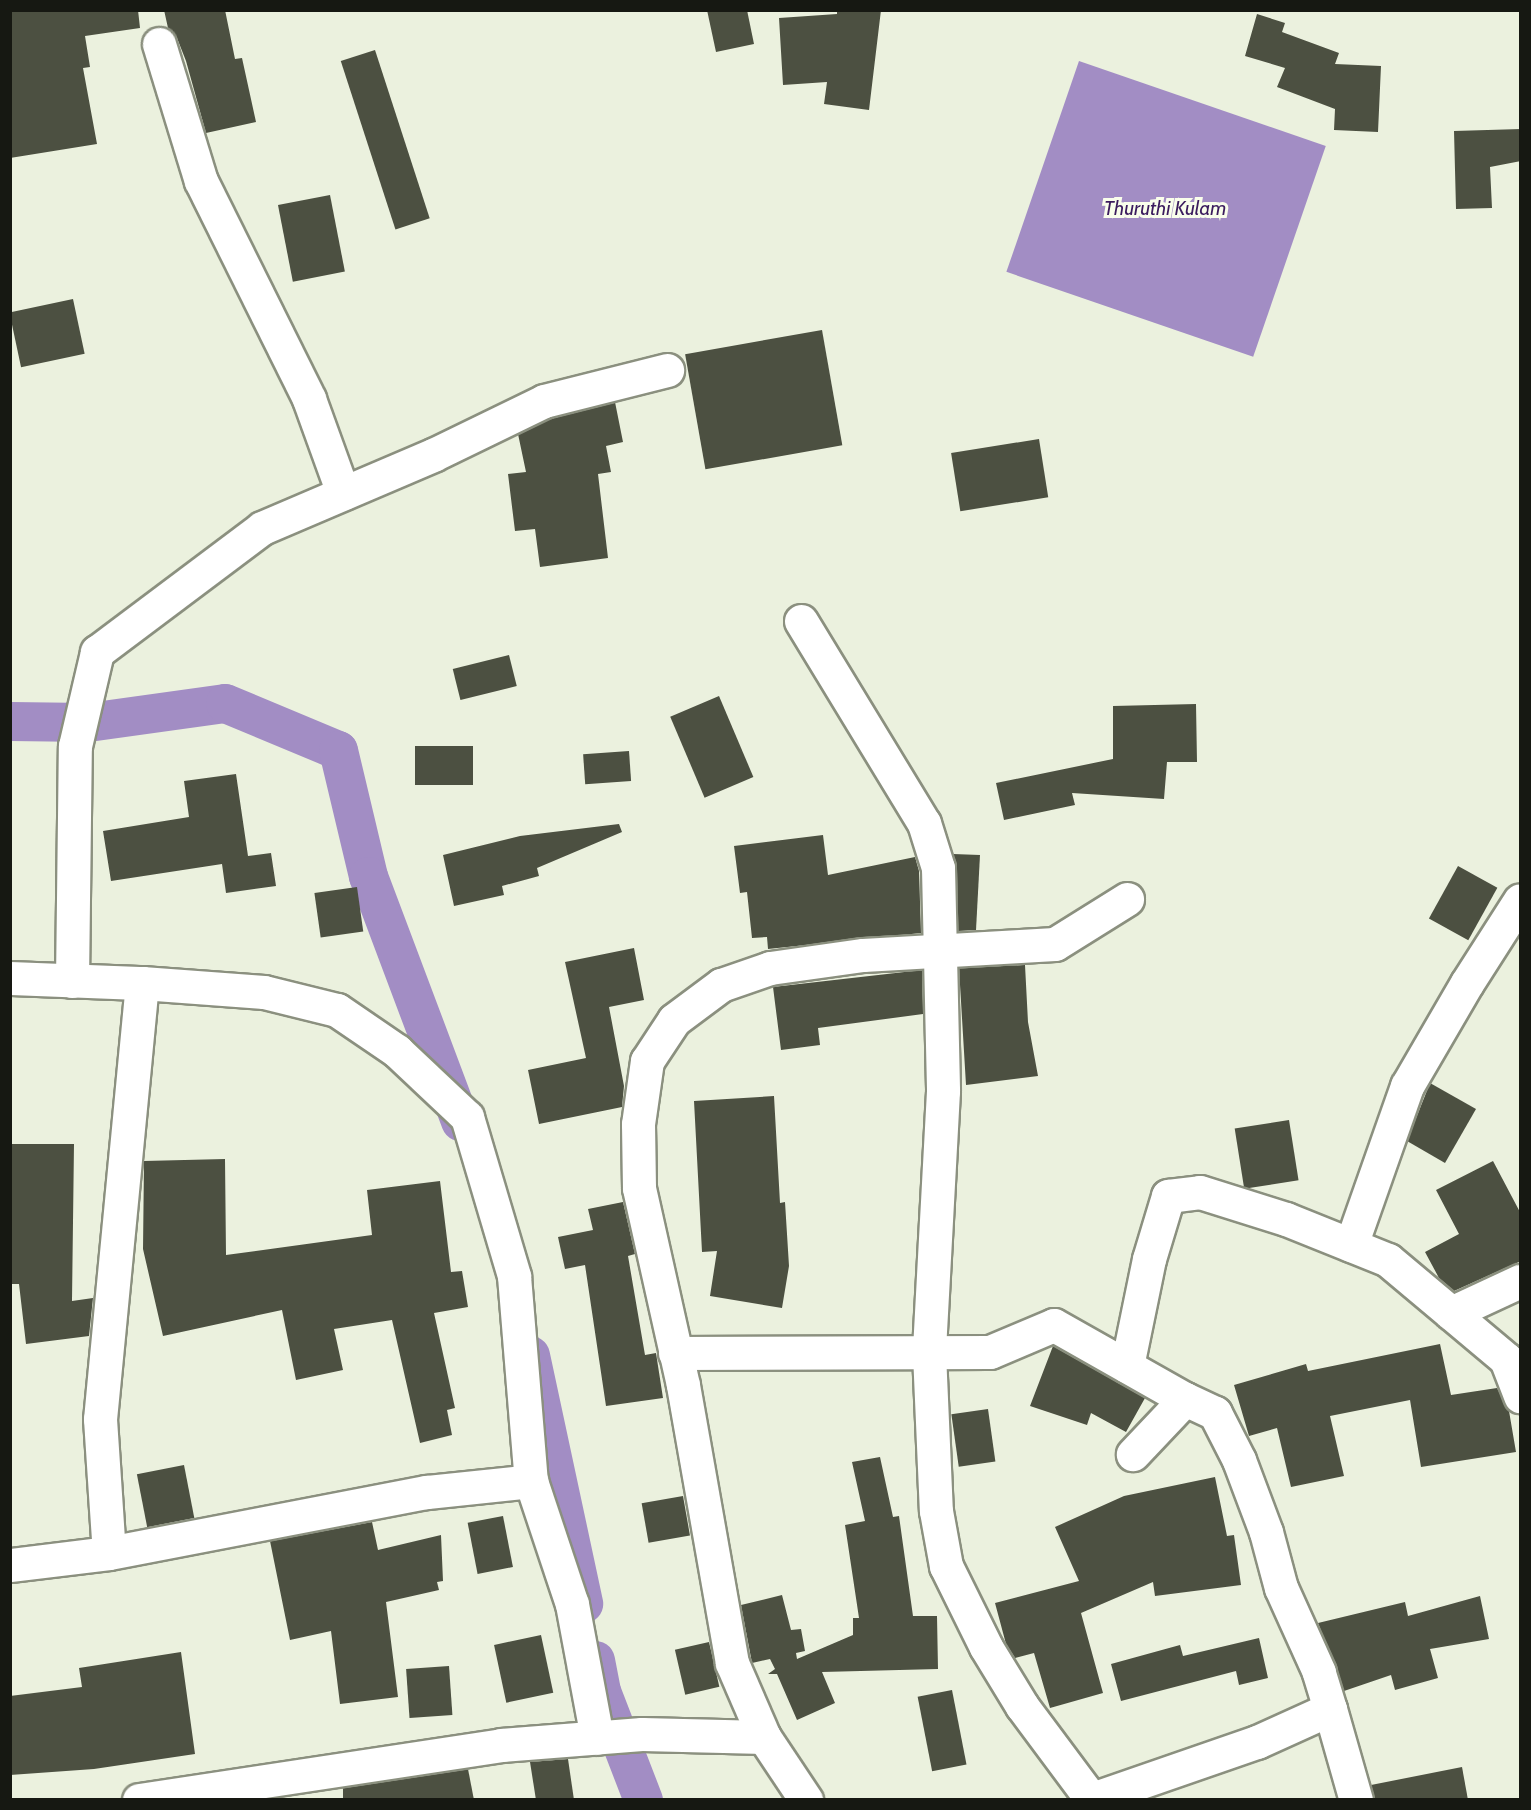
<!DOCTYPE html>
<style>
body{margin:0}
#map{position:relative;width:1531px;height:1810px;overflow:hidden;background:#ebf1de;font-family:Cabin,sans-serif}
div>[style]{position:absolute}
.water>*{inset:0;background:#a28dc4;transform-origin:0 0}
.canal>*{height:39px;margin:-19.5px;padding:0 19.5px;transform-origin:19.5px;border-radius:19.5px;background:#a28dc4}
.building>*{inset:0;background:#4c5041;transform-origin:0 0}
.roads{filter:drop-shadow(2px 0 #8b907f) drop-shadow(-2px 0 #8b907f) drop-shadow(0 2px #8b907f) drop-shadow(0 -2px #8b907f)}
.minor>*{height:33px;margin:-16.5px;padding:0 16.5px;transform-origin:16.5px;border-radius:16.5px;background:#fff}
span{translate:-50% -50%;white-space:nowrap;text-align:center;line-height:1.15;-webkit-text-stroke:6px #f9feeb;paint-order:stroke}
.water-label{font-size:20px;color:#3b1c5e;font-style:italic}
.frame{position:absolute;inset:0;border:12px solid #161812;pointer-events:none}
</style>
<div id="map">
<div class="water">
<div style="left:1079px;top:61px;width:261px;height:223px;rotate:19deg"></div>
</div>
<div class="canal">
<div style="left:10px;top:721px;width:78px;rotate:0.7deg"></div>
<div style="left:88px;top:722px;width:138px;rotate:-7.9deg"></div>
<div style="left:225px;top:703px;width:122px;rotate:22.6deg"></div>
<div style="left:338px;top:750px;width:130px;rotate:76.6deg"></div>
<div style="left:368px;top:876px;width:262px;rotate:69.4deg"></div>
<div style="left:530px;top:1355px;width:254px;rotate:77.9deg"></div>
<div style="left:595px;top:1660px;width:32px;rotate:79deg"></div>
<div style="left:601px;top:1691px;width:117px;rotate:68.9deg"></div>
</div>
<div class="building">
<div style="clip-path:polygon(10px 10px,138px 10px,140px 28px,85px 36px,90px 67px,83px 68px,97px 144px,10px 158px)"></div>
<div style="clip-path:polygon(164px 10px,225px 10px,235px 59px,242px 58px,256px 122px,206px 133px,186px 61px,177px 38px,168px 28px)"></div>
<div style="clip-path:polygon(707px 10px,747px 10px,754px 44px,716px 52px)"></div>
<div style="clip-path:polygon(837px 10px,881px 10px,869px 110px,824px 104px,827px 82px,783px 85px,779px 18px,837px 14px)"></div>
<div style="clip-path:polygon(1257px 14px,1285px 23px,1282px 32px,1339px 53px,1335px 64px,1381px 66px,1378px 132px,1334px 130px,1335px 109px,1277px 87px,1285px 68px,1245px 56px)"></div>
<div style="left:375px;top:50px;width:177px;height:36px;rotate:72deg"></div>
<div style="clip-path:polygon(1521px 129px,1521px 161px,1490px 167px,1492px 208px,1456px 209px,1454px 131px)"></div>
<div style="left:330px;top:195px;width:78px;height:53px;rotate:79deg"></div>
<div style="left:73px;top:299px;width:56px;height:65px;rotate:78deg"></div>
<div style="left:822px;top:330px;width:117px;height:139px;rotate:80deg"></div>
<div style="clip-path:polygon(615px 402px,623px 442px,606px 446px,611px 472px,598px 474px,608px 558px,540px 567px,535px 529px,515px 531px,508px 474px,526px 472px,518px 434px,550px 419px)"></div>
<div style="left:1039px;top:439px;width:59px;height:89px;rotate:81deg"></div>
<div style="left:509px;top:655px;width:32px;height:58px;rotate:76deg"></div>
<div style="left:719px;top:696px;width:88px;height:53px;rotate:67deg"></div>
<div style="clip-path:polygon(1196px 704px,1197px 762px,1167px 762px,1164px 799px,1072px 793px,1075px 805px,1004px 820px,996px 783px,1113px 759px,1113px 706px)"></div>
<div style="left:473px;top:746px;width:39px;height:58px;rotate:90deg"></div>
<div style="left:629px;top:751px;width:30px;height:46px;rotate:86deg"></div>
<div style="clip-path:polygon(236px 774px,248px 856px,271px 853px,276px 886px,226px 893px,222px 864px,111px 881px,103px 831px,189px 817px,184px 781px)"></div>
<div style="clip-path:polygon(619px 824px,622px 832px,537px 868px,539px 876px,502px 886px,504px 895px,454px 906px,443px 855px,520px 836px)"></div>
<div style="clip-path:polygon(823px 835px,828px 875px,915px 857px,919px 871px,921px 933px,768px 949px,767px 937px,752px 938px,747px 892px,740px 893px,734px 846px)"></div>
<div style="clip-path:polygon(953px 854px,980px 855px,976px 930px,958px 931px)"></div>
<div style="left:1458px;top:866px;width:45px;height:60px;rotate:29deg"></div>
<div style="left:357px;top:887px;width:45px;height:43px;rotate:82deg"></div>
<div style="clip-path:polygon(634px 948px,644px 1000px,609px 1007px,624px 1086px,622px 1107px,539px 1124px,528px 1070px,586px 1058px,565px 962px)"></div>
<div style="clip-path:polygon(1025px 965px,1028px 1022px,1038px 1076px,966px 1085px,959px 968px)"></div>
<div style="clip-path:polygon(922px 970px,923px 1014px,818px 1028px,820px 1045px,781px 1050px,773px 987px)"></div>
<div style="clip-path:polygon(1430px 1083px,1476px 1109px,1445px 1163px,1407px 1141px)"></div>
<div style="clip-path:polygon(774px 1096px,780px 1203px,785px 1202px,789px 1266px,782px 1308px,710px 1296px,717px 1251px,702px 1252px,694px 1101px)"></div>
<div style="left:1289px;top:1120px;width:61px;height:55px;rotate:81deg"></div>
<div style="clip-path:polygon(10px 1144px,74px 1144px,72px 1301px,93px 1298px,89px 1336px,26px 1344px,19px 1284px,10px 1284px)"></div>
<div style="clip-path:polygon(225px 1159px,226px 1255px,372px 1235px,367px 1190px,440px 1181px,451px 1272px,462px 1271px,468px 1307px,434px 1313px,455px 1408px,447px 1410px,452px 1435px,420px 1443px,392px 1320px,334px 1329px,343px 1370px,296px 1380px,282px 1310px,163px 1336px,143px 1249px,144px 1161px)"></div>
<div style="clip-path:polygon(1493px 1161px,1521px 1214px,1521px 1261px,1454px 1291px,1439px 1278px,1425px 1252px,1459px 1234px,1436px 1190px)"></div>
<div style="clip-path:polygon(623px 1202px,635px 1254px,628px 1256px,645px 1355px,656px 1353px,663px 1398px,606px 1406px,585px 1265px,565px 1269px,558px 1237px,593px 1230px,588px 1209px)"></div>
<div style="clip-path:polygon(1440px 1344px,1451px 1395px,1497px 1388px,1509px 1411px,1516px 1452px,1421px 1467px,1410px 1400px,1330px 1416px,1344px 1476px,1291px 1487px,1277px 1428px,1249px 1436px,1234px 1385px,1306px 1364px,1308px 1371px)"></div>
<div style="clip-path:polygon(1053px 1346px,1145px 1398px,1126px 1432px,1091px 1413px,1087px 1425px,1030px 1406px)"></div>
<div style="left:988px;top:1409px;width:53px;height:37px;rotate:82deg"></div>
<div style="clip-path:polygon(880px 1457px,893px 1517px,899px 1516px,913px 1616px,937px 1616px,938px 1669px,822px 1672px,835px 1703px,797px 1720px,777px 1674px,768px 1674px,775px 1669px,770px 1659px,752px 1663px,741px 1605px,782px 1595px,791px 1630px,801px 1629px,805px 1651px,796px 1653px,797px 1659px,853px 1635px,853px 1618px,859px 1618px,845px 1525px,865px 1521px,852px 1462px)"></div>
<div style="left:184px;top:1465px;width:54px;height:48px;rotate:79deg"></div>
<div style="clip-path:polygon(1215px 1477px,1227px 1536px,1234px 1535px,1241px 1585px,1155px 1596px,1153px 1582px,1081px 1613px,1103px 1693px,1050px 1708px,1034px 1653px,1015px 1658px,1006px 1644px,995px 1603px,1079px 1581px,1055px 1527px,1124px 1496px)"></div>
<div style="left:683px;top:1496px;width:40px;height:42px;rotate:80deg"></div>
<div style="left:503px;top:1516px;width:52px;height:36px;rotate:79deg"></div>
<div style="clip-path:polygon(372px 1522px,378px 1550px,441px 1535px,443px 1581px,437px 1582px,439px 1590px,386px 1602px,398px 1697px,340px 1704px,331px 1631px,290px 1640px,270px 1541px)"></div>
<div style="clip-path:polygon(1480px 1596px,1489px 1639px,1430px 1649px,1438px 1678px,1395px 1690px,1391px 1675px,1344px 1691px,1318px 1623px,1405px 1602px,1408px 1616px)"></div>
<div style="left:541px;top:1635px;width:59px;height:48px;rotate:78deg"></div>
<div style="clip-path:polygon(1259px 1638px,1268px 1678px,1239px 1685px,1236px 1671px,1121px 1701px,1111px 1664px,1180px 1645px,1183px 1656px)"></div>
<div style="left:709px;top:1642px;width:46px;height:35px;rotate:77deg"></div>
<div style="clip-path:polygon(181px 1652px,195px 1754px,94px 1769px,10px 1775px,10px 1696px,82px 1687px,79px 1668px)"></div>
<div style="left:449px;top:1666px;width:49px;height:43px;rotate:86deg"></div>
<div style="left:952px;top:1690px;width:76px;height:35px;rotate:79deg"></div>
<div style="clip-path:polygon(568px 1759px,574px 1800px,536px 1800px,530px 1762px)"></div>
<div style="clip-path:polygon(1462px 1767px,1468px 1800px,1374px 1800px,1371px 1785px)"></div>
<div style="clip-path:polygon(468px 1769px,474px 1800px,343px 1800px,343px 1788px)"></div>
</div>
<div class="roads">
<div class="minor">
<div style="left:159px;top:44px;width:143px;rotate:73deg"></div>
<div style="left:201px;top:181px;width:243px;rotate:63.6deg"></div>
<div style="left:309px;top:399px;width:100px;rotate:70.1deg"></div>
<div style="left:801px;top:621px;width:237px;rotate:58.7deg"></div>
<div style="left:924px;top:823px;width:47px;rotate:72.7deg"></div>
<div style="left:938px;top:868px;width:223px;rotate:88.7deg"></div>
<div style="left:943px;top:1091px;width:262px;rotate:93.1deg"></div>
<div style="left:929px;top:1353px;width:158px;rotate:87.5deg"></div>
<div style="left:936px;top:1511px;width:56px;rotate:79.7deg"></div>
<div style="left:946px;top:1566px;width:90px;rotate:63.7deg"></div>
<div style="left:986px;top:1647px;width:69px;rotate:58.6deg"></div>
<div style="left:1022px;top:1706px;width:117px;rotate:53.3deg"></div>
<div style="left:10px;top:978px;width:132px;rotate:2.2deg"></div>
<div style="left:142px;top:983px;width:438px;rotate:95.5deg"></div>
<div style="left:100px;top:1419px;width:134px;rotate:86.2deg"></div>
<div style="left:109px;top:1553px;width:100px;rotate:173.1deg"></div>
<div style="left:72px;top:981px;width:235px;rotate:-89.3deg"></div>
<div style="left:75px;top:746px;width:97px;rotate:-76.8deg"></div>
<div style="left:97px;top:652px;width:206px;rotate:-36.9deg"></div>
<div style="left:262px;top:528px;width:186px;rotate:-23.1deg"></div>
<div style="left:433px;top:455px;width:123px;rotate:-25.9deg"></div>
<div style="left:544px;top:401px;width:127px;rotate:-14.1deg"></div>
<div style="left:142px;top:983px;width:122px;rotate:4.2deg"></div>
<div style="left:264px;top:992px;width:75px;rotate:13.9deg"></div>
<div style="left:337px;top:1010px;width:73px;rotate:34.3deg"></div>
<div style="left:397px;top:1051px;width:96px;rotate:43.3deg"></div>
<div style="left:467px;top:1117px;width:166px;rotate:73.5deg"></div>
<div style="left:514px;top:1276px;width:206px;rotate:85.3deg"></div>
<div style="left:531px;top:1481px;width:130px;rotate:71.6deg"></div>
<div style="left:572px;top:1604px;width:136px;rotate:79.4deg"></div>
<div style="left:1351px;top:1245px;width:169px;rotate:-70.6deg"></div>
<div style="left:1407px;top:1086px;width:119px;rotate:-59.8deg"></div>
<div style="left:1467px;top:983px;width:98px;rotate:-57.4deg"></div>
<div style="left:1451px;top:1313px;width:76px;rotate:-24.9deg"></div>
<div style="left:675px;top:1353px;width:315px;rotate:-0.2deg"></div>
<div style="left:990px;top:1352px;width:69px;rotate:-22.9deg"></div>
<div style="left:1054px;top:1325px;width:150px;rotate:29.5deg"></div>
<div style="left:1127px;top:1366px;width:109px;rotate:-78.4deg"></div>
<div style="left:1149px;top:1259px;width:66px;rotate:-73.2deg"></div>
<div style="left:1168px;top:1196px;width:32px;rotate:-7deg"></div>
<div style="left:1200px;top:1192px;width:90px;rotate:17.4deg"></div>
<div style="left:1286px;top:1219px;width:110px;rotate:21.9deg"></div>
<div style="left:1388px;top:1260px;width:154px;rotate:40deg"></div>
<div style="left:1506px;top:1359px;width:40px;rotate:69deg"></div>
<div style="left:109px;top:1553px;width:324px;rotate:-10.9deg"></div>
<div style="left:427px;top:1492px;width:105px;rotate:-6deg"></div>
<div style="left:1330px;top:1709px;width:95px;rotate:74.1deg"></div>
<div style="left:764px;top:1737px;width:76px;rotate:56.3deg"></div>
<div style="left:1092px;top:1799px;width:175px;rotate:-19.1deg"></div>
<div style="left:1257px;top:1742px;width:80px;rotate:-24.3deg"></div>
<div style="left:1330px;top:1709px;width:39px;rotate:-107deg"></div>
<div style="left:1319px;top:1672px;width:92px;rotate:-114.3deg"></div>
<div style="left:1281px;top:1588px;width:58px;rotate:-105deg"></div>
<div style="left:1266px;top:1532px;width:77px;rotate:-110.6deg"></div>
<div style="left:1239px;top:1460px;width:53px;rotate:-117.1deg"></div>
<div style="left:1215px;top:1413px;width:33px;rotate:-155deg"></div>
<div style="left:1185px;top:1399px;width:76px;rotate:133.4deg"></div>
<div style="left:139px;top:1800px;width:366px;rotate:-8.6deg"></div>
<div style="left:501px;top:1745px;width:141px;rotate:-4.5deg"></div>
<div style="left:642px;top:1734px;width:122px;rotate:1.4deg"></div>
<div style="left:764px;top:1737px;width:81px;rotate:-113.4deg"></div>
<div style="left:732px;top:1663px;width:282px;rotate:-100deg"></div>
<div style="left:683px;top:1385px;width:202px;rotate:-102.6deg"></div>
<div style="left:639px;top:1188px;width:64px;rotate:-90.9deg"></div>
<div style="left:638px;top:1124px;width:64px;rotate:-81.9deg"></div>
<div style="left:647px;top:1061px;width:49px;rotate:-56.6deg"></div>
<div style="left:674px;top:1020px;width:59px;rotate:-36.7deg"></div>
<div style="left:721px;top:985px;width:52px;rotate:-19.1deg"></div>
<div style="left:770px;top:968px;width:94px;rotate:-8deg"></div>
<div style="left:863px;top:955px;width:192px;rotate:-3.3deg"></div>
<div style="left:1055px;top:944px;width:85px;rotate:-32deg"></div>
</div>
</div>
<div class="water-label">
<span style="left:1165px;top:208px">Thuruthi Kulam</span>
</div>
<div class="frame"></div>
</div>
